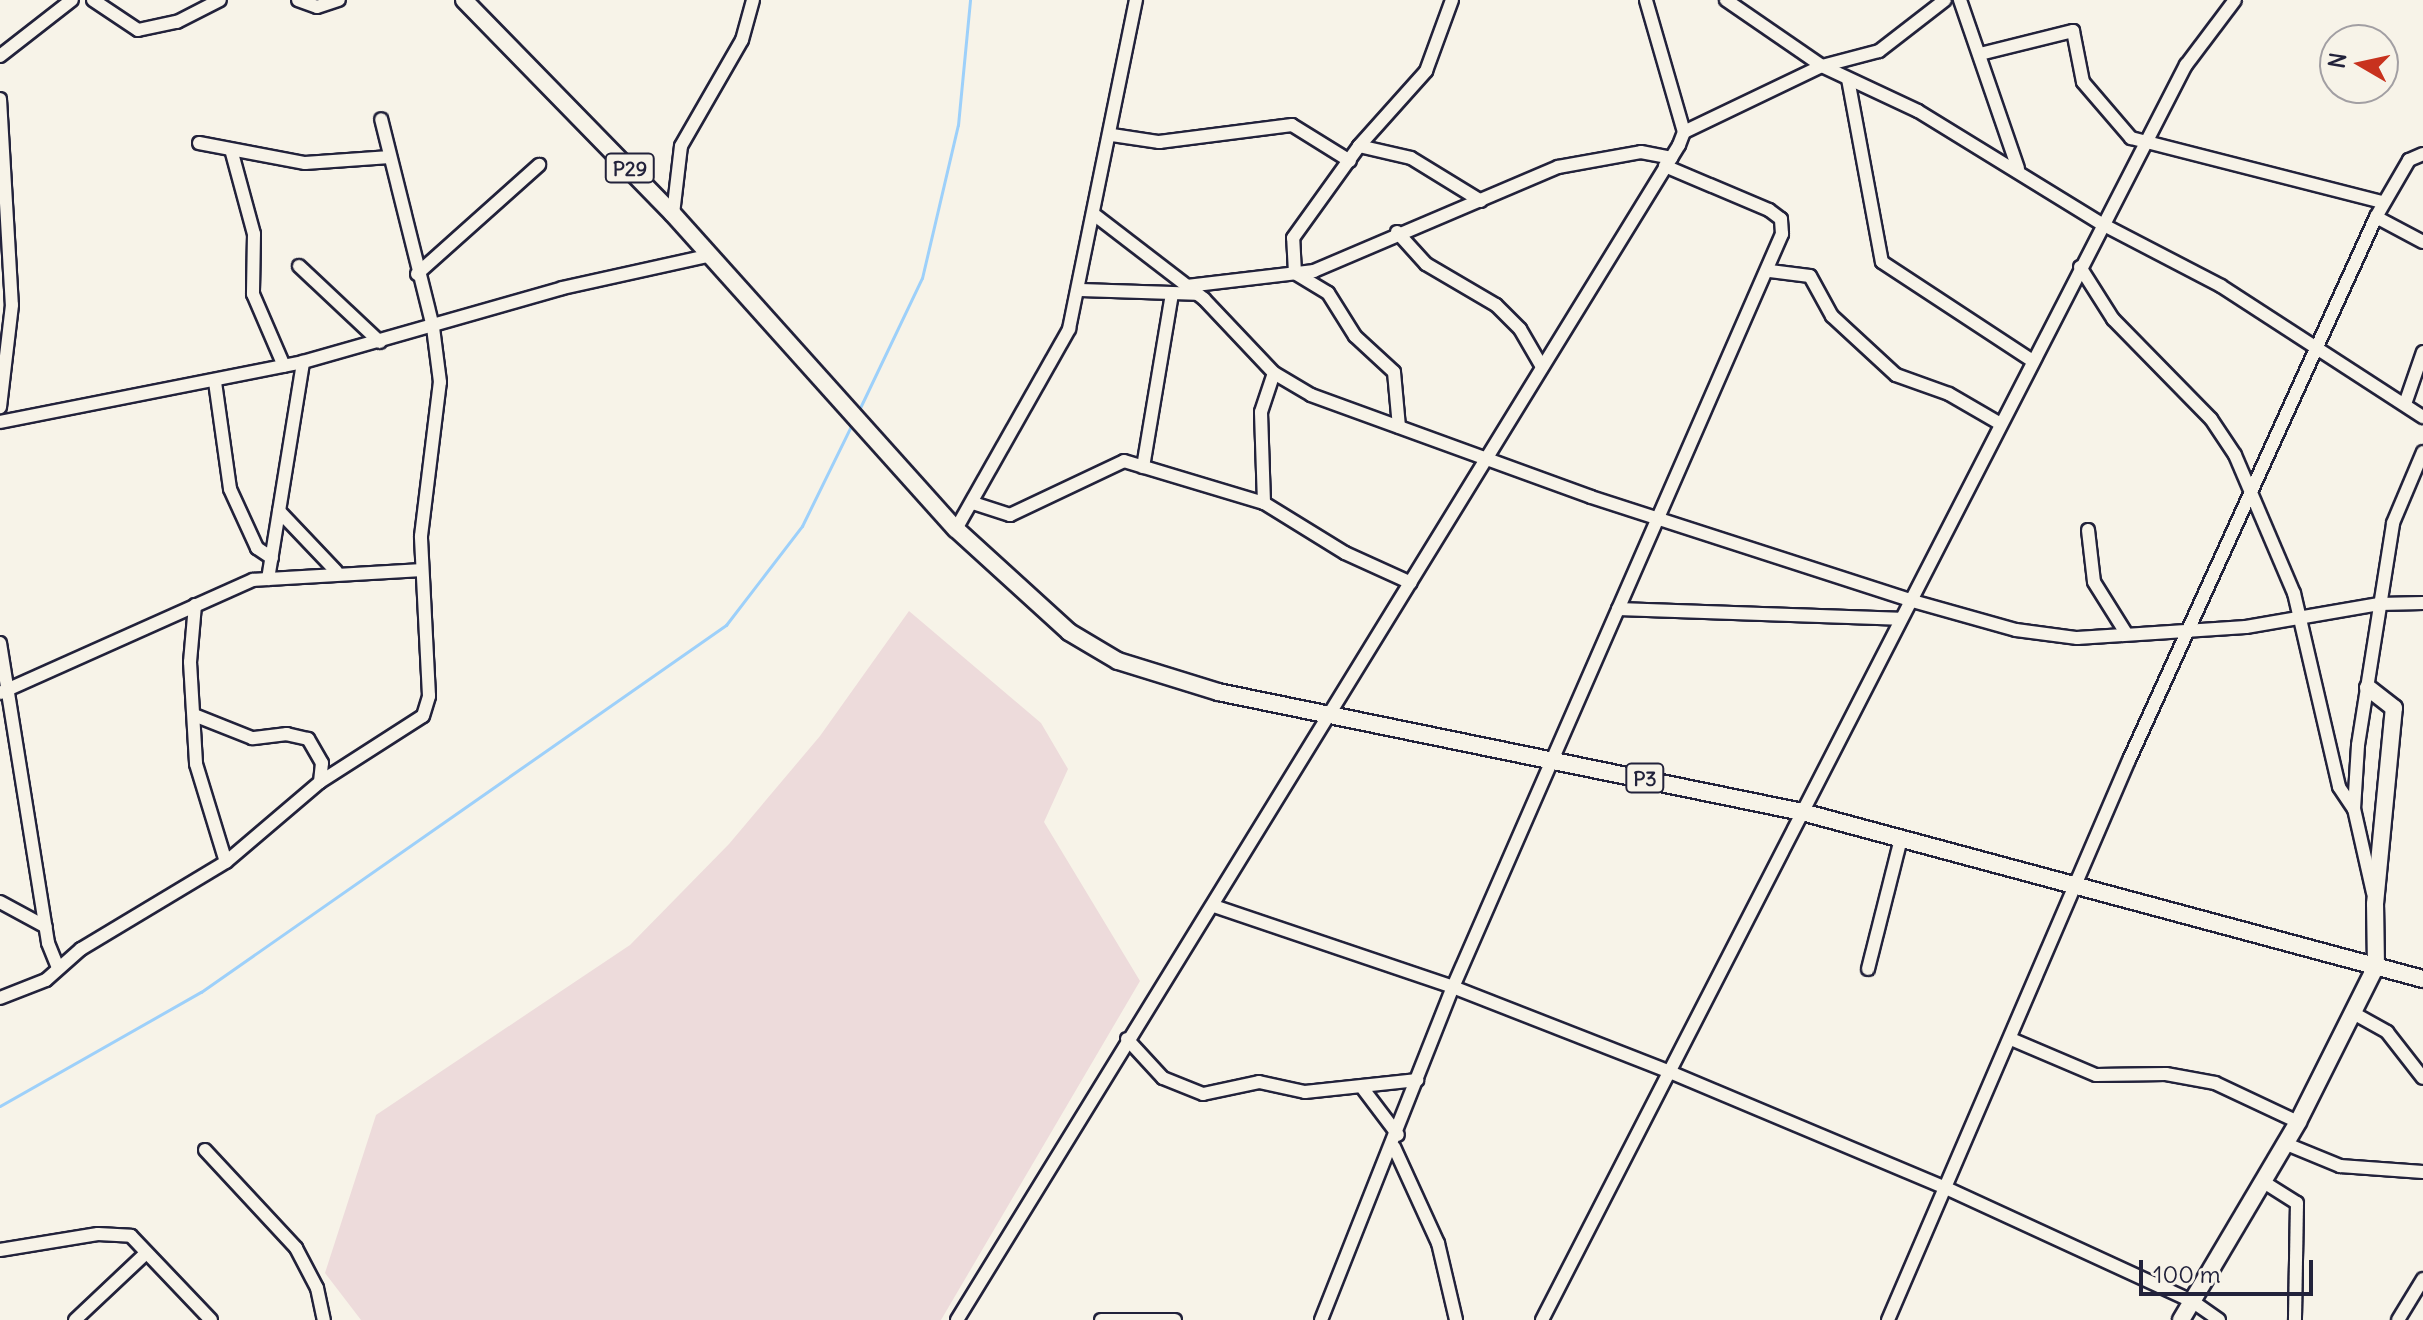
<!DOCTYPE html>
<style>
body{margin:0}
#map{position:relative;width:2423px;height:1320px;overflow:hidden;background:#f7f3e8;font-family:Delius,sans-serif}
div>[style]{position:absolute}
.built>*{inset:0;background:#eddbdb}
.stream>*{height:3px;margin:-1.5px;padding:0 1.5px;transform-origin:1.5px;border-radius:1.5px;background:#9dd0fa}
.roads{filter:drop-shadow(2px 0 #22223b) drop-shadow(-2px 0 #22223b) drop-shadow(0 2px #22223b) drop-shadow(0 -2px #22223b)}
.minor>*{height:12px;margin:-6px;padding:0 6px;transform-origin:6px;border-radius:6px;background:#f7f3e8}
.major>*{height:16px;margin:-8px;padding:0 8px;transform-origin:8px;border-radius:8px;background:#f7f3e8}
span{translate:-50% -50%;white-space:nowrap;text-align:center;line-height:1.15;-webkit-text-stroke:6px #f7f3e8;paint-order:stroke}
.shield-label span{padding:2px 6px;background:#f7f3e8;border:2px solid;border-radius:6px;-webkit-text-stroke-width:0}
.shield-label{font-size:20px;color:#22223b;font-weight:700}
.north{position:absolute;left:2319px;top:24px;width:80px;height:80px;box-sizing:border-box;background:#f7f3e8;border:2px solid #a29fa3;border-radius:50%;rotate:279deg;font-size:22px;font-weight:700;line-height:32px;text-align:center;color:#22223b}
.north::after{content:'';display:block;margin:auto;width:28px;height:36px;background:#c8321e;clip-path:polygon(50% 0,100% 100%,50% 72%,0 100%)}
.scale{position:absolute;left:2139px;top:1260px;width:174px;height:36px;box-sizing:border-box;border:4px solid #22223b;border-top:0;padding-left:10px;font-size:24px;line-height:28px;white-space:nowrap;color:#22223b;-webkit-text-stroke:6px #f7f3e8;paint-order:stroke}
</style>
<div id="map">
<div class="built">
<div style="clip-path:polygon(909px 611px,1041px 723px,1068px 769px,1044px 822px,1140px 981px,941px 1320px,361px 1320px,325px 1273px,376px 1115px,630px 945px,729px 844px,820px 736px)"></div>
</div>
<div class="stream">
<div style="left:858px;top:412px;width:148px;rotate:-64.5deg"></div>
<div style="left:922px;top:278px;width:157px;rotate:-76.8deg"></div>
<div style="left:958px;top:125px;width:126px;rotate:-84.5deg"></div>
<div style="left:0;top:1106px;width:231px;rotate:-29.6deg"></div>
<div style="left:201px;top:992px;width:641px;rotate:-34.96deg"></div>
<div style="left:726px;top:625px;width:125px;rotate:-52.5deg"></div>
<div style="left:802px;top:526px;width:116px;rotate:-63.9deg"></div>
</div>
<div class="roads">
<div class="minor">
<div style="left:93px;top:0;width:54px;rotate:33.7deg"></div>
<div style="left:138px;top:30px;width:40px;rotate:-12deg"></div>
<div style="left:177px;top:22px;width:48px;rotate:-27.1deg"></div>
<div style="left:298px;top:0;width:20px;rotate:20deg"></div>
<div style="left:317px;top:7px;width:23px;rotate:-18deg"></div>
<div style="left:1726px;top:0;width:116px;rotate:34.5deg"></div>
<div style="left:1822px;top:66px;width:106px;rotate:25.1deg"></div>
<div style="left:1918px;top:111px;width:216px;rotate:31.6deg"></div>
<div style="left:2102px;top:224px;width:134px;rotate:27.5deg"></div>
<div style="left:2221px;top:286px;width:241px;rotate:33deg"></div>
<div style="left:1960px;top:0;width:178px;rotate:71deg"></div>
<div style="left:1980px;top:54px;width:96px;rotate:-13.9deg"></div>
<div style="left:2073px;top:31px;width:52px;rotate:78.9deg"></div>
<div style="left:2083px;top:82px;width:74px;rotate:49.4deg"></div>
<div style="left:2131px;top:138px;width:259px;rotate:14.3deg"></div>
<div style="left:0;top:56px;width:91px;rotate:-37.9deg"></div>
<div style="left:1848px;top:79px;width:186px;rotate:79.5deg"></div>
<div style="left:1882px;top:262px;width:178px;rotate:33.3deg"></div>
<div style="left:0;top:99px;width:206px;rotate:86.7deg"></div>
<div style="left:12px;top:305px;width:103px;rotate:96.7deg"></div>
<div style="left:1684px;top:132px;width:153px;rotate:-25.6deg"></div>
<div style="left:1822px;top:66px;width:59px;rotate:-14.7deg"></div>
<div style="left:1879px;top:51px;width:83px;rotate:-37.7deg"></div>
<div style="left:1112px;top:135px;width:48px;rotate:8.5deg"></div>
<div style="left:1159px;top:142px;width:134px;rotate:-7.3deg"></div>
<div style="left:1292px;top:125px;width:68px;rotate:31.8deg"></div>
<div style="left:199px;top:143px;width:108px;rotate:10.7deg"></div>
<div style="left:305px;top:163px;width:85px;rotate:-4deg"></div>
<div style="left:1359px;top:146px;width:53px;rotate:13deg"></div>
<div style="left:1411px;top:158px;width:82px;rotate:31.6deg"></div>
<div style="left:232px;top:153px;width:84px;rotate:74.8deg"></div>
<div style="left:254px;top:234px;width:60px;rotate:91deg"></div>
<div style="left:253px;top:294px;width:78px;rotate:66.7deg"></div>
<div style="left:673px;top:214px;width:68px;rotate:-83.3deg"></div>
<div style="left:681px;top:146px;width:122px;rotate:-60.1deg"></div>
<div style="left:742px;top:40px;width:41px;rotate:-74.6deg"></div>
<div style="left:1096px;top:216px;width:136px;rotate:37.5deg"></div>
<div style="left:1204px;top:299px;width:102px;rotate:46.6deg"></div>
<div style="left:1274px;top:373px;width:43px;rotate:30.7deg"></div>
<div style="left:1311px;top:395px;width:298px;rotate:20deg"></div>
<div style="left:1591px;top:497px;width:334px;rotate:17.9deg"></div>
<div style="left:1909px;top:600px;width:111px;rotate:15.7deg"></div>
<div style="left:2016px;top:630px;width:62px;rotate:7.5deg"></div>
<div style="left:2077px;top:638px;width:169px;rotate:-3.7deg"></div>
<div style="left:2246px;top:627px;width:135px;rotate:-9.8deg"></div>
<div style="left:2379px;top:604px;width:44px;rotate:-1.3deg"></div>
<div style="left:2376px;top:217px;width:53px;rotate:28deg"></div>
<div style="left:1397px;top:232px;width:43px;rotate:47.8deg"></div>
<div style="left:1426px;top:264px;width:81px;rotate:30.4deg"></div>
<div style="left:1496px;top:305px;width:34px;rotate:45deg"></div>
<div style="left:1520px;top:329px;width:44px;rotate:59.9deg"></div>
<div style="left:299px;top:266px;width:111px;rotate:43.2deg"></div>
<div style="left:2080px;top:267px;width:62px;rotate:57.6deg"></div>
<div style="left:2113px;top:319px;width:140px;rotate:45.6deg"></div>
<div style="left:2211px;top:419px;width:43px;rotate:56.3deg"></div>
<div style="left:2235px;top:455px;width:150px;rotate:66.9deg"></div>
<div style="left:2294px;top:593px;width:199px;rotate:76.9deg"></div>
<div style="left:2339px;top:787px;width:27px;rotate:56deg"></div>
<div style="left:1770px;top:271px;width:40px;rotate:7.1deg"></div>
<div style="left:1810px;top:276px;width:46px;rotate:61.2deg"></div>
<div style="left:1832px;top:316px;width:87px;rotate:42.7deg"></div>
<div style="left:1896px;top:375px;width:56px;rotate:19.7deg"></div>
<div style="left:1949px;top:394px;width:58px;rotate:30.1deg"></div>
<div style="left:417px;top:274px;width:164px;rotate:-41.8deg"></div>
<div style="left:1187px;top:286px;width:128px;rotate:-6.7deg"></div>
<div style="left:1314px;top:271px;width:265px;rotate:-23.1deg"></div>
<div style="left:1558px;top:167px;width:84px;rotate:-10.2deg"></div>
<div style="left:1641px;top:152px;width:31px;rotate:11deg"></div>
<div style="left:1079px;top:290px;width:118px;rotate:1.9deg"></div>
<div style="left:215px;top:382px;width:108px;rotate:82deg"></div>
<div style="left:230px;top:489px;width:65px;rotate:65.4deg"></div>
<div style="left:257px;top:548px;width:18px;rotate:34deg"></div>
<div style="left:2405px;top:404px;width:55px;rotate:-70.9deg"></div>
<div style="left:0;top:422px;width:309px;rotate:-11.2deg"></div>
<div style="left:303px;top:362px;width:269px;rotate:-15.9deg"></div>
<div style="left:562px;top:288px;width:149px;rotate:-12.4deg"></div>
<div style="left:1399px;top:427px;width:55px;rotate:-95.2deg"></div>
<div style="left:1394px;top:372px;width:53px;rotate:-137.3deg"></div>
<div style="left:1355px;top:336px;width:51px;rotate:-122.1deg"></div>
<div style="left:1328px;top:293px;width:39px;rotate:-149deg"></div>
<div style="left:1295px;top:273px;width:35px;rotate:-93deg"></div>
<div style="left:1293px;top:238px;width:113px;rotate:-54.3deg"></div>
<div style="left:1359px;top:146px;width:101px;rotate:-48.2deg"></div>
<div style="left:1426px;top:71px;width:76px;rotate:-69.9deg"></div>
<div style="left:1143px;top:467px;width:175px;rotate:-80.5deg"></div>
<div style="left:973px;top:503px;width:39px;rotate:18deg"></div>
<div style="left:1010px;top:515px;width:126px;rotate:-25.3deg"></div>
<div style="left:1124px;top:461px;width:146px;rotate:16.7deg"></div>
<div style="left:1264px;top:503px;width:95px;rotate:31.7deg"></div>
<div style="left:1345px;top:553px;width:72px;rotate:24.4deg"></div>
<div style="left:1264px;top:503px;width:91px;rotate:-91.9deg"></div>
<div style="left:1261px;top:412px;width:41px;rotate:-71.6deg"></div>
<div style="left:279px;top:511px;width:83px;rotate:46.5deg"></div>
<div style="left:956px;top:529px;width:230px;rotate:-60.5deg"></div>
<div style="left:1069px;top:329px;width:336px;rotate:-78.5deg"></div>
<div style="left:2088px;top:530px;width:52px;rotate:83.4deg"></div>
<div style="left:2094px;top:582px;width:60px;rotate:57.9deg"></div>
<div style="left:268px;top:579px;width:220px;rotate:-80.8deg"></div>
<div style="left:195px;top:605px;width:57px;rotate:95deg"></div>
<div style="left:190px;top:662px;width:102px;rotate:86.6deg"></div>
<div style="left:196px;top:764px;width:102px;rotate:73deg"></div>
<div style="left:1618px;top:609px;width:281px;rotate:2deg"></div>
<div style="left:0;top:643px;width:304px;rotate:80.9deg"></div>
<div style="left:48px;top:943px;width:27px;rotate:68deg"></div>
<div style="left:0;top:693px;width:277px;rotate:-24.1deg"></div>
<div style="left:253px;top:580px;width:168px;rotate:-3.4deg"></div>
<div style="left:320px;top:782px;width:122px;rotate:-32.7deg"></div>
<div style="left:423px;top:716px;width:21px;rotate:-73deg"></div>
<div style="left:429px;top:696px;width:160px;rotate:-92.9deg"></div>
<div style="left:421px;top:536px;width:155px;rotate:-83deg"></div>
<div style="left:440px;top:382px;width:55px;rotate:-97.3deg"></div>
<div style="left:433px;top:327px;width:214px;rotate:-104deg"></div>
<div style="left:2373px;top:893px;width:86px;rotate:-102.7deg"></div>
<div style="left:2354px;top:809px;width:64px;rotate:-86.4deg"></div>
<div style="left:2358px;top:745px;width:225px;rotate:-81deg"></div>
<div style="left:2393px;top:523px;width:77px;rotate:-67.1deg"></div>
<div style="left:0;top:902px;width:52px;rotate:28.5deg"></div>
<div style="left:1214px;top:906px;width:252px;rotate:18.7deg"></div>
<div style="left:1453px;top:987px;width:233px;rotate:21.4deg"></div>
<div style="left:1670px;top:1072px;width:299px;rotate:22.8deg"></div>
<div style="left:1946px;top:1188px;width:271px;rotate:24.7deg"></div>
<div style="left:2192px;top:1301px;width:33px;rotate:35deg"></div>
<div style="left:1868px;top:969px;width:134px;rotate:-75.8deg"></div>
<div style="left:0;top:998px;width:49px;rotate:-21.4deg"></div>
<div style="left:46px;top:980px;width:47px;rotate:-41.5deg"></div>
<div style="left:81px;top:949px;width:169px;rotate:-31deg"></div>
<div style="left:226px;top:862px;width:123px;rotate:-40.4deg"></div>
<div style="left:320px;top:782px;width:19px;rotate:-84deg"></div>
<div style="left:322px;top:763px;width:28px;rotate:-120deg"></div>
<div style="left:308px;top:739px;width:22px;rotate:-167deg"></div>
<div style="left:287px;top:734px;width:35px;rotate:173deg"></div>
<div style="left:252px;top:738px;width:62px;rotate:-158.4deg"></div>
<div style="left:2355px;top:1014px;width:37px;rotate:29deg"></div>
<div style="left:2387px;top:1032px;width:58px;rotate:52deg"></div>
<div style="left:1127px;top:1039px;width:53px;rotate:47.3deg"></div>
<div style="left:1163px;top:1078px;width:43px;rotate:21.8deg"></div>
<div style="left:1203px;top:1094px;width:57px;rotate:-12.1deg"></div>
<div style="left:1259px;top:1082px;width:47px;rotate:12.3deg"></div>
<div style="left:1305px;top:1092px;width:113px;rotate:-6.1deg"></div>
<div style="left:2011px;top:1039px;width:92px;rotate:23deg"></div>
<div style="left:2096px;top:1075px;width:70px;rotate:-0.8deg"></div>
<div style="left:2166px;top:1074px;width:50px;rotate:10.4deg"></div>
<div style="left:2215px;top:1083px;width:92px;rotate:25.2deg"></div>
<div style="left:1364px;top:1090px;width:56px;rotate:52.9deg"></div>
<div style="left:2284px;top:1143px;width:61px;rotate:22.3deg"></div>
<div style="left:2340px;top:1166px;width:83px;rotate:4.1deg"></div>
<div style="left:1394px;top:1147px;width:106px;rotate:65.4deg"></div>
<div style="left:1438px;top:1243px;width:79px;rotate:76.8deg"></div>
<div style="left:205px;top:1150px;width:134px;rotate:47.1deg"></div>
<div style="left:296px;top:1248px;width:45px;rotate:62.3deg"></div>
<div style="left:317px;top:1288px;width:33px;rotate:78deg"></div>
<div style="left:2262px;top:1181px;width:41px;rotate:32.2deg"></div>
<div style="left:2297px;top:1203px;width:117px;rotate:91deg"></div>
<div style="left:0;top:1250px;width:99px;rotate:-9.3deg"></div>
<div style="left:98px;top:1234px;width:33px;rotate:3deg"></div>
<div style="left:131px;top:1236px;width:116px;rotate:46.4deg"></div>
<div style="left:75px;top:1320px;width:95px;rotate:-43.3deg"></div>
<div style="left:957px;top:1320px;width:1379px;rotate:-58.43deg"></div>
<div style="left:1679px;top:145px;width:14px;rotate:-69deg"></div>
<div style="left:1684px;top:132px;width:137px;rotate:-106.1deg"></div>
<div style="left:1101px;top:1320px;width:74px"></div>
<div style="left:1321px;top:1320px;width:358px;rotate:-68.4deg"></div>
<div style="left:1453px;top:987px;width:822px;rotate:-66.4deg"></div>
<div style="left:1782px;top:234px;width:15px;rotate:-94deg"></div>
<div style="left:1781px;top:219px;width:15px;rotate:-143deg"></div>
<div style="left:1769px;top:210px;width:113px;rotate:-157.1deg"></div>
<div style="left:1542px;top:1320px;width:1411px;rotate:-62.84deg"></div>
<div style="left:2186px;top:65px;width:81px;rotate:-53deg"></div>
<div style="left:1888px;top:1320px;width:610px;rotate:-66.72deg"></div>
<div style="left:2129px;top:760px;width:597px;rotate:-65.54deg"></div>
<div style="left:2376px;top:217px;width:66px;rotate:-59.9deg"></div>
<div style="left:2409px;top:160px;width:15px;rotate:-23deg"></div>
<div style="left:2398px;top:1320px;width:48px;rotate:-58.6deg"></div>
</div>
<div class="major">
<div style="left:464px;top:0;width:299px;rotate:45.7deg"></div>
<div style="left:673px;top:214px;width:423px;rotate:48.1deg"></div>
<div style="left:956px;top:529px;width:153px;rotate:42.3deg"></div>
<div style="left:1069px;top:632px;width:57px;rotate:30.6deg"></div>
<div style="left:1118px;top:661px;width:105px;rotate:17.2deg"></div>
<div style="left:1218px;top:692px;width:596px;rotate:11.61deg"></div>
<div style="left:1802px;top:812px;width:643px;rotate:15.05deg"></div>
<div style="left:2181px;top:1320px;width:230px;rotate:-59.4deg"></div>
<div style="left:2298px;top:1122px;width:174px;rotate:-63.4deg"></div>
<div style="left:2376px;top:966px;width:62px;rotate:-90.9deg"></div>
<div style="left:2375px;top:904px;width:197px;rotate:-84.5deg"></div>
<div style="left:2394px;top:708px;width:33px;rotate:-142deg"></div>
</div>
</div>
<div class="shield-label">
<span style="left:630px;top:168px">P29</span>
<span style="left:1645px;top:778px">P3</span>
</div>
<div class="north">N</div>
<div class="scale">100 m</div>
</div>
